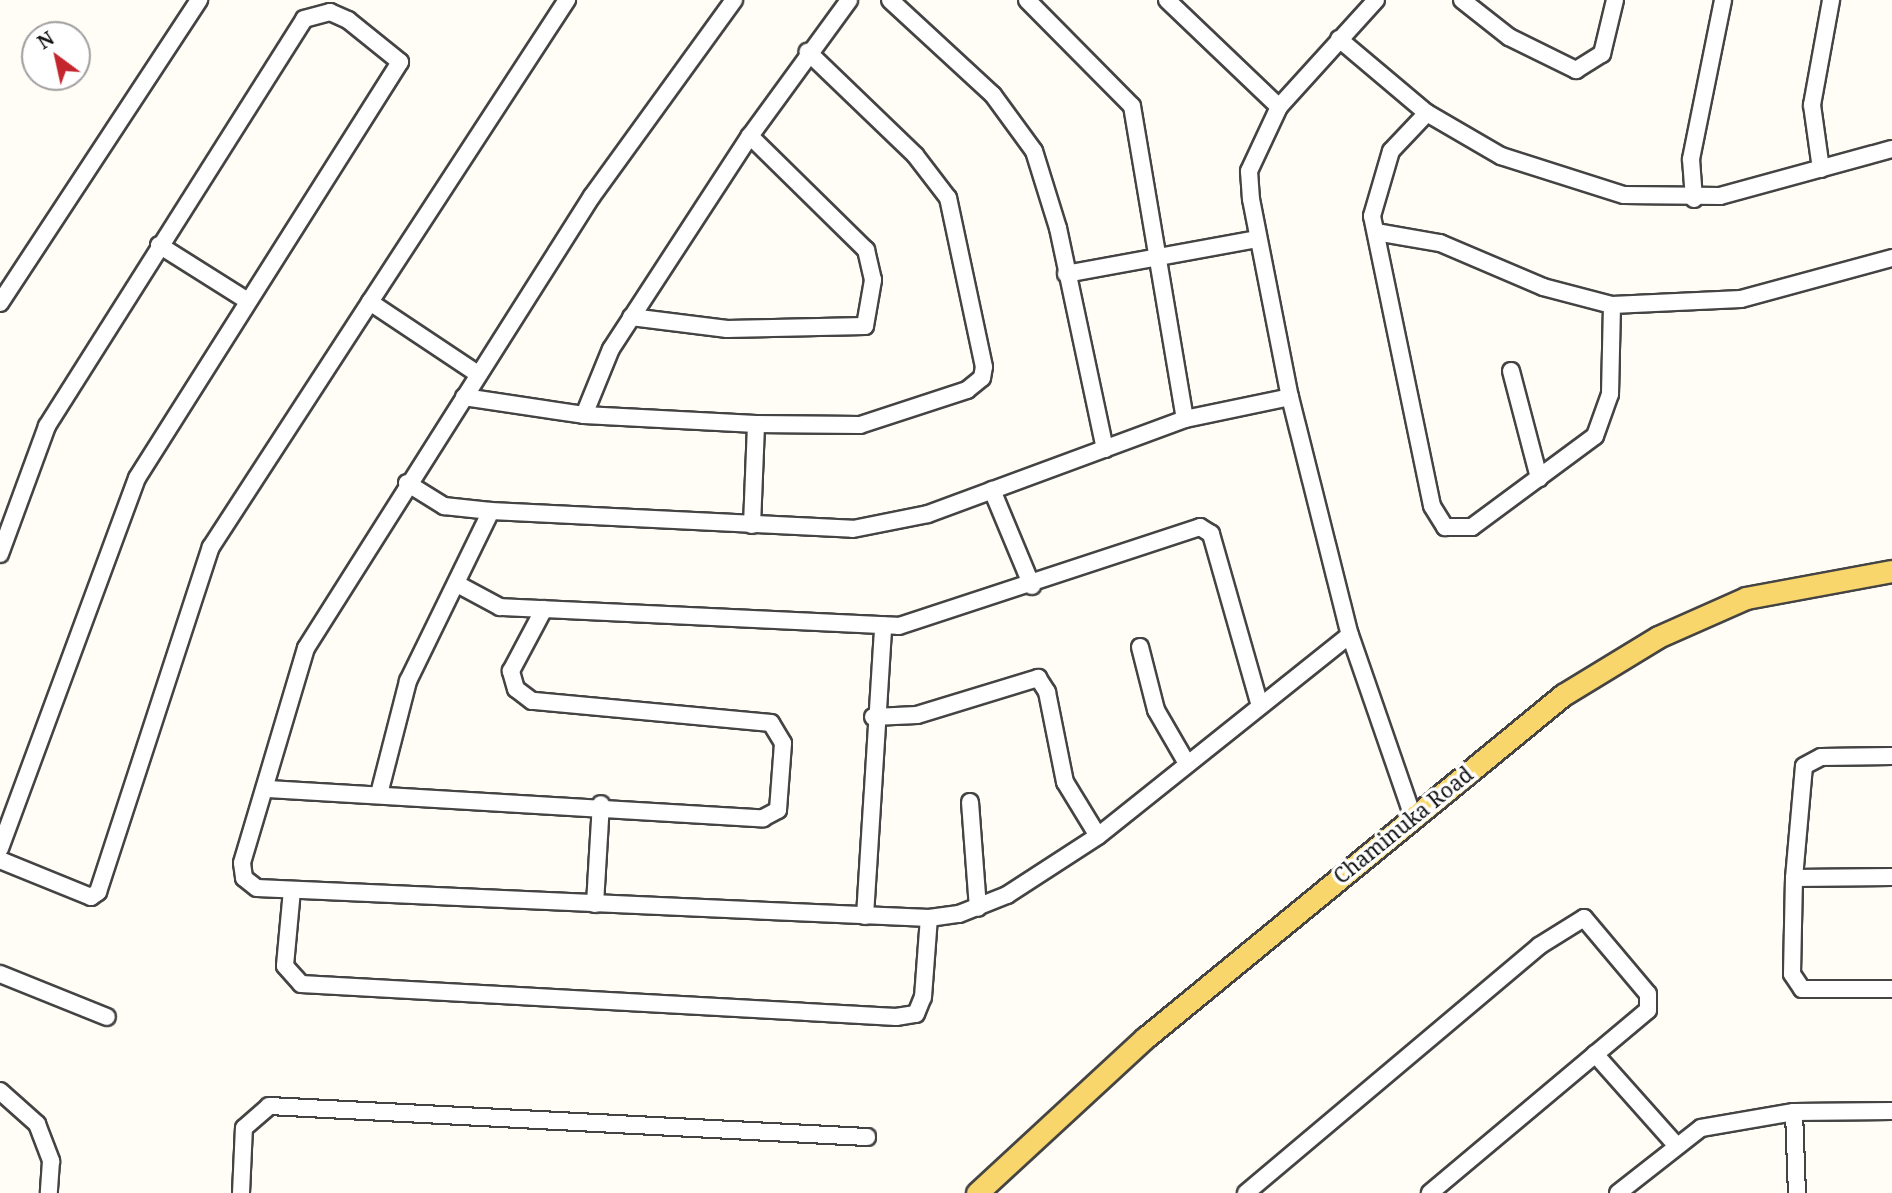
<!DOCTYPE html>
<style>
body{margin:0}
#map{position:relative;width:1892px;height:1193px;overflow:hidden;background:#fffdf5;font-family:"Noto Serif",serif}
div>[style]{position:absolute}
.roads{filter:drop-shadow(2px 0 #444) drop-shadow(-2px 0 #444) drop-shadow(0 2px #444) drop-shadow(0 -2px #444)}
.minor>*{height:16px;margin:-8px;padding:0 8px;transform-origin:8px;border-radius:8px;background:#fff}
.major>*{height:21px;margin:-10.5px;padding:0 10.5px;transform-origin:10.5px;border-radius:10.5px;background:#f9d66b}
span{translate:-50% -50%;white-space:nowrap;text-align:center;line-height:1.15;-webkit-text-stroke:7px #fff;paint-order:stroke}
.street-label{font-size:21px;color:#111}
.north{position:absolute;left:21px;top:21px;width:70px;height:70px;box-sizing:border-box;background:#fff;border:2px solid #a0a0a0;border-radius:50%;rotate:327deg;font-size:19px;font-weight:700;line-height:28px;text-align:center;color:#111}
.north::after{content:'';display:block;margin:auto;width:24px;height:32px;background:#c4262e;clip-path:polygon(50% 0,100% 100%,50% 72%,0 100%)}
</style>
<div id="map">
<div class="roads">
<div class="minor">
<div style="left:734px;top:0;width:242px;rotate:125.9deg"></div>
<div style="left:592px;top:196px;width:535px;rotate:122.32deg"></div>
<div style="left:306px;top:648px;width:224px;rotate:106.6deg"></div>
<div style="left:242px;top:863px;width:15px;rotate:82deg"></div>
<div style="left:244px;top:878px;width:16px;rotate:38deg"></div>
<div style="left:257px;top:888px;width:673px;rotate:2.56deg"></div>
<div style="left:929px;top:918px;width:30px;rotate:-8deg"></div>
<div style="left:959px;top:914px;width:52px;rotate:-21.6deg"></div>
<div style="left:1007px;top:895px;width:108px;rotate:-33deg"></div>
<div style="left:1098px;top:836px;width:322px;rotate:-38.6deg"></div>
<div style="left:890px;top:0;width:140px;rotate:42.7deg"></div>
<div style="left:993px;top:95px;width:69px;rotate:53.8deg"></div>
<div style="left:1034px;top:151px;width:81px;rotate:72.7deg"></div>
<div style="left:1058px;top:228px;width:226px;rotate:78deg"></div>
<div style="left:1027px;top:0;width:149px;rotate:45.3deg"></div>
<div style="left:1132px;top:106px;width:317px;rotate:80.4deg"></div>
<div style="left:1167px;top:0;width:155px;rotate:43.7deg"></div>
<div style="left:1376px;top:0;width:144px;rotate:132.2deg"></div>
<div style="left:1279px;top:107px;width:71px;rotate:115.1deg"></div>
<div style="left:1249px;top:171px;width:28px;rotate:86deg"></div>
<div style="left:1251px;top:199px;width:202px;rotate:78.9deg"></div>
<div style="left:1290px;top:397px;width:245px;rotate:75.9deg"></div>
<div style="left:1350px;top:635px;width:193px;rotate:70.9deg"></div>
<div style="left:1462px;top:0;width:60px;rotate:38.2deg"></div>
<div style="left:1509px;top:37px;width:75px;rotate:26.2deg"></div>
<div style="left:1576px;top:70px;width:31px;rotate:-32deg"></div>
<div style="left:1602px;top:54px;width:56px;rotate:-76.5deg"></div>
<div style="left:1339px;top:39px;width:115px;rotate:40.1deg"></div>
<div style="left:1427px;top:113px;width:86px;rotate:30.2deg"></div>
<div style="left:1501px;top:156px;width:129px;rotate:17.6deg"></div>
<div style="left:1624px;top:195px;width:96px;rotate:0.6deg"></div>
<div style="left:1720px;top:196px;width:178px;rotate:-15.3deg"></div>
<div style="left:1427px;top:113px;width:52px;rotate:133.5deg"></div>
<div style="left:1391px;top:151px;width:68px;rotate:106.3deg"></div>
<div style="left:1372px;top:216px;width:296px;rotate:78.3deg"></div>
<div style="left:1432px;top:506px;width:25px;rotate:58deg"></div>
<div style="left:1445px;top:527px;width:27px"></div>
<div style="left:1472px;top:527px;width:153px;rotate:-36.5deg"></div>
<div style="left:1595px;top:436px;width:45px;rotate:-70.3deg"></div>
<div style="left:1610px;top:394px;width:89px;rotate:-88.7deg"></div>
<div style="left:1821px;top:169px;width:65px;rotate:-98deg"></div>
<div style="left:1812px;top:105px;width:107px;rotate:-79.7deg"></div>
<div style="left:1694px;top:199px;width:40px;rotate:-94.3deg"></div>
<div style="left:1691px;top:159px;width:162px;rotate:-78.6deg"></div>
<div style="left:1376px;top:232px;width:65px;rotate:9.8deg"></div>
<div style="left:1440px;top:243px;width:112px;rotate:23.1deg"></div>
<div style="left:1543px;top:287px;width:71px;rotate:14.6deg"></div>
<div style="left:1612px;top:305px;width:129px;rotate:-2.7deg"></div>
<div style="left:1741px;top:299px;width:156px;rotate:-15.2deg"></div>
<div style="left:159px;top:245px;width:105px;rotate:32.2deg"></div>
<div style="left:1066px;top:274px;width:194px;rotate:-10.4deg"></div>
<div style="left:370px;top:302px;width:361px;rotate:-56.9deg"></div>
<div style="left:0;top:303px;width:363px;rotate:-56.7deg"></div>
<div style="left:631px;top:317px;width:97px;rotate:7.1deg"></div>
<div style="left:727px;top:329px;width:138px;rotate:-1.2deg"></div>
<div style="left:865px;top:326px;width:47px;rotate:-80.1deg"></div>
<div style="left:873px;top:280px;width:31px;rotate:-103deg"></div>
<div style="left:866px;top:250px;width:163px;rotate:-135.5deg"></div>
<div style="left:1511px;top:371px;width:111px;rotate:75.3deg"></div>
<div style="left:464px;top:397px;width:121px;rotate:8.5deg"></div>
<div style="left:584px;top:415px;width:172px;rotate:3deg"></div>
<div style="left:584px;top:415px;width:71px;rotate:-67.8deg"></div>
<div style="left:611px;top:349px;width:254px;rotate:-56.9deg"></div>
<div style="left:750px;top:136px;width:168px;rotate:-53.9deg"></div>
<div style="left:407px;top:483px;width:44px;rotate:31.9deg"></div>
<div style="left:444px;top:506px;width:47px;rotate:6.1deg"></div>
<div style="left:491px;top:511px;width:362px;rotate:2.8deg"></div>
<div style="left:853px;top:529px;width:76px;rotate:-11.3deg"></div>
<div style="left:928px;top:514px;width:274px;rotate:-20.3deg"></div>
<div style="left:1185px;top:419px;width:107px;rotate:-11.8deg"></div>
<div style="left:992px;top:490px;width:104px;rotate:67.4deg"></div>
<div style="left:752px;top:525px;width:101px;rotate:-87.7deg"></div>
<div style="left:756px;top:424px;width:104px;rotate:0.6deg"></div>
<div style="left:860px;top:425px;width:113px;rotate:-18.1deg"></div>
<div style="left:967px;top:390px;width:19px;rotate:-39deg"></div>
<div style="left:982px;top:378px;width:11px;rotate:-80deg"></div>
<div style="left:984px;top:367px;width:173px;rotate:-102deg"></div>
<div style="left:948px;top:198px;width:54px;rotate:-127.5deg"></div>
<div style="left:915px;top:155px;width:149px;rotate:-136.1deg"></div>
<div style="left:0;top:554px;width:136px;rotate:-69.8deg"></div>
<div style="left:47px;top:426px;width:481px;rotate:-57.7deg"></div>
<div style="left:304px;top:19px;width:27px;rotate:-15deg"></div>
<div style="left:330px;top:12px;width:20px;rotate:24deg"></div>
<div style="left:348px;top:20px;width:67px;rotate:38.9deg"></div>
<div style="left:400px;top:62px;width:492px;rotate:122.3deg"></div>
<div style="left:137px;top:478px;width:395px;rotate:110.3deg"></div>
<div style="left:459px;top:585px;width:47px;rotate:28.2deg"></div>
<div style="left:500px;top:607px;width:399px;rotate:2.7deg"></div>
<div style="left:899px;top:626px;width:317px;rotate:-18.2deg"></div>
<div style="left:1200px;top:527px;width:13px;rotate:32deg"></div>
<div style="left:1211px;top:534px;width:176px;rotate:74.1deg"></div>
<div style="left:1140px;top:647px;width:65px;rotate:75.7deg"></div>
<div style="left:1156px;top:710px;width:58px;rotate:59.9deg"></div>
<div style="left:873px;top:717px;width:44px;rotate:-2.6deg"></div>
<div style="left:917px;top:715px;width:127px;rotate:-17deg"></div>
<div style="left:1038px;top:678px;width:17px;rotate:57deg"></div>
<div style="left:1047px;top:692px;width:92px;rotate:78.7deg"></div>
<div style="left:1065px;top:782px;width:63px;rotate:58.6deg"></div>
<div style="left:268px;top:789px;width:496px;rotate:3.4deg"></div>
<div style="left:763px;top:818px;width:17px;rotate:-28deg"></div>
<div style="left:778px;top:810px;width:67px;rotate:-85.7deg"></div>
<div style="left:783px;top:743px;width:23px;rotate:-121deg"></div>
<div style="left:771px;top:723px;width:240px;rotate:-174.7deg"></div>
<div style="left:532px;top:701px;width:20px;rotate:-143deg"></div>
<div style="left:516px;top:689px;width:19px;rotate:-106deg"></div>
<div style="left:511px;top:671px;width:70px;rotate:-62deg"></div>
<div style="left:379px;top:794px;width:117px;rotate:-75.6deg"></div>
<div style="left:408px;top:681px;width:189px;rotate:-64deg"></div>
<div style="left:970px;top:802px;width:106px;rotate:85.7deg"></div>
<div style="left:0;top:860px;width:98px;rotate:22.1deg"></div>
<div style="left:91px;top:897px;width:9px;rotate:-36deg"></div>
<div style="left:98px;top:892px;width:363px;rotate:-71.9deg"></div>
<div style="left:211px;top:547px;width:292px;rotate:-57deg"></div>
<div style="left:370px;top:302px;width:130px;rotate:33.7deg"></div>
<div style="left:1892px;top:877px;width:98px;rotate:179.4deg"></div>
<div style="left:1794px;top:878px;width:96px;rotate:91.2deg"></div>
<div style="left:1792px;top:974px;width:18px;rotate:56deg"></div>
<div style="left:1802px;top:989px;width:90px"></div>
<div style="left:1794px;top:878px;width:112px;rotate:-84.9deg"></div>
<div style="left:1804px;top:766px;width:19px;rotate:-28deg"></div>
<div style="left:1821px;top:757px;width:71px;rotate:-0.8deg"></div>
<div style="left:292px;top:890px;width:76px;rotate:95.3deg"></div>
<div style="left:285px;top:966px;width:24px;rotate:48deg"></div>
<div style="left:301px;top:984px;width:596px;rotate:3.17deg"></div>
<div style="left:896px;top:1017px;width:20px;rotate:-9deg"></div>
<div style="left:916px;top:1014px;width:18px;rotate:-68deg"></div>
<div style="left:923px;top:997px;width:79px;rotate:-85.7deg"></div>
<div style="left:595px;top:904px;width:100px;rotate:-86.6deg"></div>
<div style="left:865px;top:916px;width:291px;rotate:-86.4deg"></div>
<div style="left:0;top:974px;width:115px;rotate:21.9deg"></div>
<div style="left:1595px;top:1054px;width:122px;rotate:48.3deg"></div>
<div style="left:0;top:1091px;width:50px;rotate:41.7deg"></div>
<div style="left:37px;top:1124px;width:40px;rotate:69deg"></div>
<div style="left:51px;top:1161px;width:32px;rotate:94deg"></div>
<div style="left:1794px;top:1112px;width:81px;rotate:87.9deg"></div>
<div style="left:241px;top:1193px;width:65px;rotate:-87.4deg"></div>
<div style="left:244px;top:1128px;width:33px;rotate:-41deg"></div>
<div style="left:269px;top:1106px;width:599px;rotate:2.97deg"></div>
<div style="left:1246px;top:1193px;width:383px;rotate:-40.1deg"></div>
<div style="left:1539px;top:946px;width:53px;rotate:-31.9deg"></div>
<div style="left:1584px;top:918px;width:99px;rotate:49.9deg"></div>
<div style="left:1648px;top:994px;width:16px;rotate:90deg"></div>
<div style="left:1648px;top:1010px;width:285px;rotate:140deg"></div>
<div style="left:1618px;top:1193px;width:105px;rotate:-38.1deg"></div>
<div style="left:1701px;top:1128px;width:94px;rotate:-9.8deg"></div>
<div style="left:1794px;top:1112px;width:98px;rotate:-0.6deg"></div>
</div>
<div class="major">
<div style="left:977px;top:1193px;width:229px;rotate:-42.7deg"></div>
<div style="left:1145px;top:1038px;width:541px;rotate:-39.37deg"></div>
<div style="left:1563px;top:695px;width:111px;rotate:-31.4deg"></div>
<div style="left:1658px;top:637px;width:96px;rotate:-23.9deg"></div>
<div style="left:1746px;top:598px;width:148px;rotate:-10.5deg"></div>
</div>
</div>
<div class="street-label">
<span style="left:1403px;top:825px;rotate:-39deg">Chaminuka Road</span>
</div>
<div class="north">N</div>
</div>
